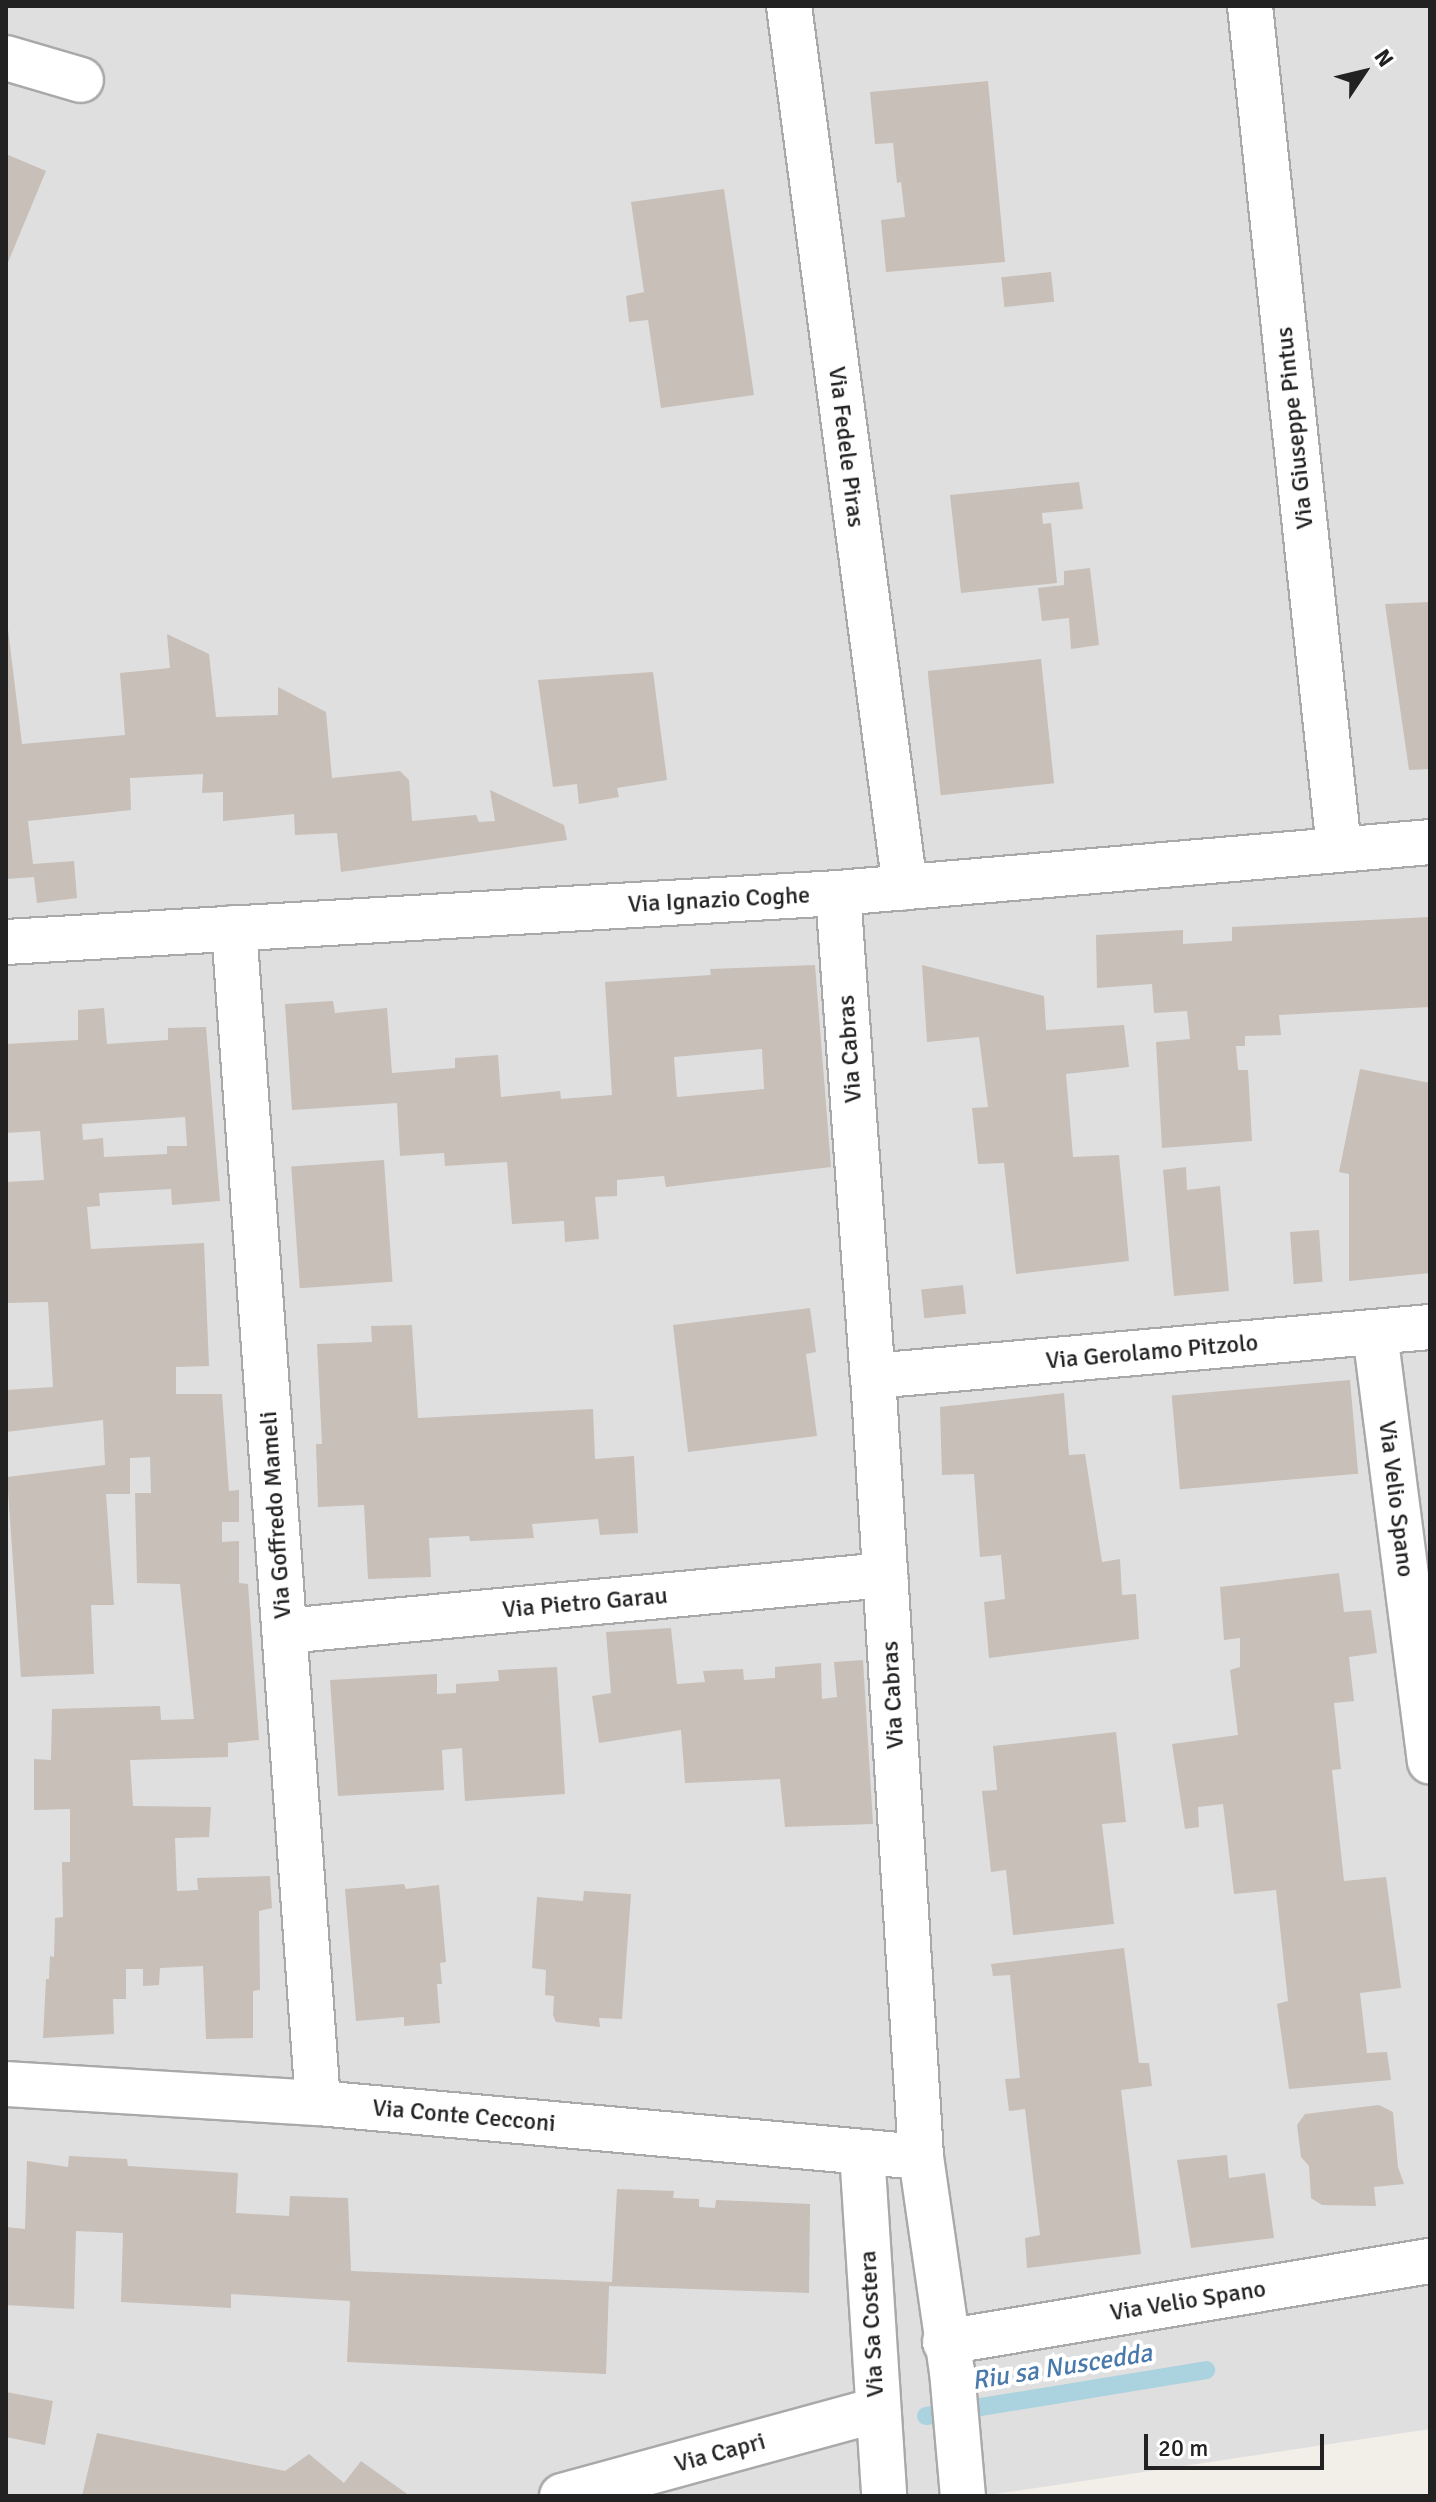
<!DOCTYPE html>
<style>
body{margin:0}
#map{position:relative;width:1436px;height:2502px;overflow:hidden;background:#f2efe9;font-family:Signika,sans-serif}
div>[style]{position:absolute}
.residential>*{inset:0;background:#e0dfdf}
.stream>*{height:18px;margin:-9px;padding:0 9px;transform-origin:9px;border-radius:9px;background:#aad3df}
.building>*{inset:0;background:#c7bfb8;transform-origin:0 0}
.roads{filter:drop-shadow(2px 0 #a9a9a9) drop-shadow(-2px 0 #a9a9a9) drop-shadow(0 2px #a9a9a9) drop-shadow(0 -2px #a9a9a9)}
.minor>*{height:44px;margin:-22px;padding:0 22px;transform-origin:22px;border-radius:22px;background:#fff}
span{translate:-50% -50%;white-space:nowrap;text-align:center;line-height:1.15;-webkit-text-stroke:8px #fff;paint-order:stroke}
.street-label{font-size:24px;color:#222}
.water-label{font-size:26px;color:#4a7aab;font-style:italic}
.frame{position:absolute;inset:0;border:8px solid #222;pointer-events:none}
.north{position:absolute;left:1324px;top:32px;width:80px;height:80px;-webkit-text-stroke:6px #fff;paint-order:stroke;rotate:55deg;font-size:22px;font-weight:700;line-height:32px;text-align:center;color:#222}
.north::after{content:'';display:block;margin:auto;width:28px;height:36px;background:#222;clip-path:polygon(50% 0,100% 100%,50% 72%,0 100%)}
.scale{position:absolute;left:1144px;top:2434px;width:180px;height:36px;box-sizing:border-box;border:4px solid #222;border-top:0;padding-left:10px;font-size:24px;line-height:28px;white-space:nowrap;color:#222;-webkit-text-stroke:6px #fff;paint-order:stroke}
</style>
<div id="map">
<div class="residential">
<div style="clip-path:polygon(6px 6px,1430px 6px,1430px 2429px,982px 2496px,6px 2496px)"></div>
</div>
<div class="stream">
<div style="left:926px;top:2416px;width:284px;rotate:-9.3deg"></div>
</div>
<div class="building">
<div style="clip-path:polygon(988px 81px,1005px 262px,886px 272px,881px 220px,905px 217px,901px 182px,897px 183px,893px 143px,875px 144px,870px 92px)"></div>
<div style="clip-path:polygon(6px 154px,46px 171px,6px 267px)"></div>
<div style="clip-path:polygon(724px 189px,754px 395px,661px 408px,648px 320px,629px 322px,626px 296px,644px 292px,631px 202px)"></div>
<div style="left:1051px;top:272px;width:30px;height:50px;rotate:84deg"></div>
<div style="clip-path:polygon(1079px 482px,1083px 509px,1042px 513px,1043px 524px,1051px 523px,1057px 583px,961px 593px,950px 495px)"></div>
<div style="clip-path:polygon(1090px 568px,1099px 645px,1071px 649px,1069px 618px,1042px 621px,1038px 588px,1064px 585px,1064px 571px)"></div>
<div style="clip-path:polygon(1430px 602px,1430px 769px,1409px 770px,1385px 604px)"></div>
<div style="clip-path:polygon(6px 613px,22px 744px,125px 735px,120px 673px,170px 668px,167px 634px,209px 654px,216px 717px,278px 715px,278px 687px,326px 712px,332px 778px,400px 771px,409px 780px,412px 821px,476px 815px,479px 822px,495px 821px,490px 790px,564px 825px,567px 840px,341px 872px,337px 833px,295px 835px,294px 814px,223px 821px,223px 792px,202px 793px,203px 774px,130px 778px,131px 810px,28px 821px,33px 864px,74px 861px,77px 898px,37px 903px,34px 877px,6px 879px)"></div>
<div style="left:1041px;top:659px;width:125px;height:114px;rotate:84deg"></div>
<div style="clip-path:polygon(653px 672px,667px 780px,617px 788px,619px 797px,579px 804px,577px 784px,553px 787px,538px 680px)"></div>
<div style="clip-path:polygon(1430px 917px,1430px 1007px,1279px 1015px,1281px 1035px,1245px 1036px,1245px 1046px,1236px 1046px,1238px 1070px,1248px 1070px,1252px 1141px,1162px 1148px,1156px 1042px,1190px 1039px,1187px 1011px,1154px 1013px,1152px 984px,1097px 988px,1096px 935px,1183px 930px,1183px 944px,1232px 941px,1232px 927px)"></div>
<div style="clip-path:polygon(evenodd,815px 965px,831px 1167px,666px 1187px,664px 1176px,617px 1180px,617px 1196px,595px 1197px,599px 1239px,565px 1242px,564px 1221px,512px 1224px,507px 1162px,445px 1166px,444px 1153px,400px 1156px,397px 1103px,292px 1110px,285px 1004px,333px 1001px,335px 1013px,387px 1008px,392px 1073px,455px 1068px,455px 1058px,498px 1055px,501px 1097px,560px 1091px,561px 1099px,612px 1095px,605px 982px,711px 975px,710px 969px,815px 965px,762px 1049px,764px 1089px,677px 1097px,674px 1057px,762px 1049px)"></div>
<div style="clip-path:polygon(922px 965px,1044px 996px,1046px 1030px,1124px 1025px,1129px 1067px,1066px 1074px,1073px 1157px,1119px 1155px,1129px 1261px,1016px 1274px,1004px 1163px,978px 1164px,972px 1108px,988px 1107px,979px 1037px,927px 1042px)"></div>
<div style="clip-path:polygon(evenodd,104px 1008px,107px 1044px,168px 1040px,168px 1028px,206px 1027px,220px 1201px,172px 1205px,171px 1189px,99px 1193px,100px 1206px,87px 1207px,91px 1249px,204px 1243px,209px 1366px,176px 1367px,176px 1394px,222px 1394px,229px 1491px,239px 1490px,239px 1522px,222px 1522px,222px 1542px,239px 1541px,239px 1583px,248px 1584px,259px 1740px,228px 1743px,228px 1757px,130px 1760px,133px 1806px,211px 1807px,209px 1837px,175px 1838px,177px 1891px,198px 1890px,197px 1878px,270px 1876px,272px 1908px,259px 1911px,260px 1990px,253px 1991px,253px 2038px,206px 2039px,203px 1966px,160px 1968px,159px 1985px,143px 1986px,143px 1969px,126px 1969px,126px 1999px,113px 1999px,114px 2034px,43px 2038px,46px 1979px,49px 1979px,50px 1956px,54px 1957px,55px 1918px,63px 1917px,62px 1862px,70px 1862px,70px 1809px,34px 1810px,34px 1759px,51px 1760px,52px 1709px,160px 1706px,161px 1720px,194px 1719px,180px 1584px,137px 1583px,135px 1493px,151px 1493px,150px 1457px,130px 1458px,130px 1494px,106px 1494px,114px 1605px,91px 1605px,94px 1674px,21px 1677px,7px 1477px,105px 1465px,103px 1420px,6px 1432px,6px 1390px,53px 1387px,48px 1302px,6px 1303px,6px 1182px,44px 1180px,40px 1131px,6px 1133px,6px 1044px,78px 1040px,78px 1010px,104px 1008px,185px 1117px,187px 1146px,167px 1146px,167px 1154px,104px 1157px,103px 1138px,83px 1140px,82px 1124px,185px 1117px)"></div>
<div style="clip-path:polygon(1360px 1069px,1430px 1083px,1430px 1273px,1349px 1281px,1349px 1174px,1339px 1172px)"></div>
<div style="left:384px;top:1160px;width:122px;height:93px;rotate:86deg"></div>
<div style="clip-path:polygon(1186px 1167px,1187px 1190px,1220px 1186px,1229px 1291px,1174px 1296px,1163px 1170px)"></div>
<div style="left:1319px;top:1230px;width:52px;height:29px;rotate:86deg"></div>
<div style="left:963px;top:1285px;width:29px;height:42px;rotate:84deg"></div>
<div style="clip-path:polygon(810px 1308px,816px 1352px,806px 1354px,817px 1436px,688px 1452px,673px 1325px)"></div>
<div style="clip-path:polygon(412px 1325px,418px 1418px,593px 1409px,595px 1459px,634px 1456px,638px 1533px,600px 1535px,598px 1519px,532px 1524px,534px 1538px,470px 1541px,469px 1536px,429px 1538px,431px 1577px,368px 1579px,364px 1505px,318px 1507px,316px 1444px,322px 1444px,317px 1344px,372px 1342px,371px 1326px)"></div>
<div style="left:1350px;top:1380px;width:94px;height:179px;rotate:85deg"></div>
<div style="clip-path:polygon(1064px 1393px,1069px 1455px,1085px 1454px,1102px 1562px,1120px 1559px,1122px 1595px,1136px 1594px,1139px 1639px,989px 1658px,984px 1602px,1005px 1599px,1001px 1555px,980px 1557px,974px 1474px,942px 1475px,940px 1407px)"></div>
<div style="clip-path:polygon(1339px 1573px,1344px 1612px,1371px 1610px,1377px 1653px,1349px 1657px,1354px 1701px,1334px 1703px,1341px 1769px,1332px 1770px,1344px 1881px,1386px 1877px,1401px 1988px,1360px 1993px,1367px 2053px,1387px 2052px,1391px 2080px,1289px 2089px,1277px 2004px,1288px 2001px,1276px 1890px,1234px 1894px,1223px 1804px,1198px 1807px,1199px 1827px,1185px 1829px,1172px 1744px,1238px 1735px,1230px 1670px,1240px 1667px,1240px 1638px,1224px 1640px,1220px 1587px)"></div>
<div style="clip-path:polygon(671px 1628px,677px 1684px,705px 1682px,703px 1671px,743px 1669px,744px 1680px,775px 1678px,775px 1667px,821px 1663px,822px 1699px,837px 1697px,834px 1662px,863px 1660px,873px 1824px,785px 1827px,780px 1779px,685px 1783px,681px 1730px,599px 1743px,592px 1696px,611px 1693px,606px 1632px)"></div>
<div style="clip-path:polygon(557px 1667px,565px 1794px,465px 1801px,462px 1748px,442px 1750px,444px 1790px,338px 1796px,330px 1680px,437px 1674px,437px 1694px,456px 1693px,456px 1684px,499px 1681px,498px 1670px)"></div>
<div style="clip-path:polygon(1116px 1732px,1126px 1822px,1102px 1824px,1114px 1924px,1013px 1935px,1006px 1870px,991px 1872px,982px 1791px,997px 1790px,993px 1746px)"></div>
<div style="clip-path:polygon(404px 1884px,406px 1889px,439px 1885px,446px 1962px,440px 1963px,442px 1984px,437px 1984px,440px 2023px,404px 2026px,404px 2017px,356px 2021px,345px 1889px)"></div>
<div style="clip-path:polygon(584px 1891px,631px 1894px,622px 2019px,599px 2018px,600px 2027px,556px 2022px,553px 2015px,554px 1996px,545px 1995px,546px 1970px,532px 1968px,537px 1897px,583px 1901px)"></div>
<div style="clip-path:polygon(1124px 1948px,1139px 2063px,1149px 2063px,1152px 2086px,1121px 2090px,1141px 2254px,1027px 2268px,1025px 2238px,1040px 2235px,1025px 2109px,1009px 2111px,1005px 2079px,1020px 2078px,1010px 1975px,993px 1976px,991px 1964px)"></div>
<div style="clip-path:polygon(1379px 2105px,1393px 2112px,1398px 2167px,1404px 2184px,1374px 2187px,1376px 2206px,1322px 2205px,1311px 2198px,1309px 2166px,1301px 2157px,1297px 2125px,1305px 2114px)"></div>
<div style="clip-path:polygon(1227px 2155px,1229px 2178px,1265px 2173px,1274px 2238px,1191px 2248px,1177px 2160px)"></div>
<div style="clip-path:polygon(69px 2156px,127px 2159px,128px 2166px,238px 2173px,236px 2213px,289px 2216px,290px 2196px,348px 2198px,351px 2271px,612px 2282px,617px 2189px,674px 2191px,673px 2198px,699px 2199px,699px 2207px,715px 2208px,716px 2200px,810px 2204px,809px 2293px,609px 2286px,606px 2374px,347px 2362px,350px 2301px,231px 2294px,231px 2308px,121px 2302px,123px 2233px,76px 2231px,74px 2309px,6px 2305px,6px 2227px,25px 2229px,27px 2161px,68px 2167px)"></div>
<div style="clip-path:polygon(6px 2392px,53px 2401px,45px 2445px,6px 2437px)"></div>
<div style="clip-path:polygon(97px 2433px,285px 2471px,309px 2454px,344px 2483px,361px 2461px,410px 2496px,82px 2496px)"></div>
</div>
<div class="roads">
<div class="minor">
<div style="left:789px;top:6px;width:889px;rotate:82.5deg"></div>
<div style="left:1250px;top:6px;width:848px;rotate:83.97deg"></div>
<div style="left:6px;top:58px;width:78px;rotate:16.3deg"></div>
<div style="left:838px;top:893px;width:484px;rotate:85.9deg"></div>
<div style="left:873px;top:1376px;width:782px;rotate:86.48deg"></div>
<div style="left:921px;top:2157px;width:216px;rotate:81.8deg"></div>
<div style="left:952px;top:2371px;width:125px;rotate:85deg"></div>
<div style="left:234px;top:928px;width:1178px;rotate:85.91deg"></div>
<div style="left:6px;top:942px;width:833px;rotate:-3.37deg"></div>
<div style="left:838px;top:893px;width:594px;rotate:-4.92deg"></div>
<div style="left:1375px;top:1333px;width:432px;rotate:82.7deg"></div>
<div style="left:873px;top:1376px;width:559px;rotate:-5.03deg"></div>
<div style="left:285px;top:1631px;width:603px;rotate:-5.33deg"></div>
<div style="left:6px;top:2084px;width:313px;rotate:3.5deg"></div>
<div style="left:318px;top:2103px;width:605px;rotate:5.12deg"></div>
<div style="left:862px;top:2152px;width:345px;rotate:86.3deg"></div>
<div style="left:945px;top:2342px;width:492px;rotate:-9.5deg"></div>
<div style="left:562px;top:2496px;width:327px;rotate:-15.3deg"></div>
</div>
</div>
<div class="street-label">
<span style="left:1295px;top:428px;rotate:-96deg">Via Giuseppe Pintus</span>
<span style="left:846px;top:447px;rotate:83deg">Via Fedele Piras</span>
<span style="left:719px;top:900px;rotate:-3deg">Via Ignazio Coghe</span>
<span style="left:850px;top:1049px;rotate:-94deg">Via Cabras</span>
<span style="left:1152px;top:1352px;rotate:-5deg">Via Gerolamo Pitzolo</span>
<span style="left:1396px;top:1499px;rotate:83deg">Via Velio Spano</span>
<span style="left:276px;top:1515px;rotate:-94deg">Via Goffredo Mameli</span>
<span style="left:585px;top:1603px;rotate:-5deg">Via Pietro Garau</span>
<span style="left:893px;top:1695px;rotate:-93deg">Via Cabras</span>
<span style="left:464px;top:2116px;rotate:5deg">Via Conte Cecconi</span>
<span style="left:1188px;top:2301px;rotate:-9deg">Via Velio Spano</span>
<span style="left:872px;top:2324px;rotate:-93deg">Via Sa Costera</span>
<span style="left:720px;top:2453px;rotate:-15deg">Via Capri</span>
</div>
<div class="water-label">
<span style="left:1062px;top:2368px;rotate:-9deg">Riu sa Nuscedda</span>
</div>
<div class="frame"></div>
<div class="north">N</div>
<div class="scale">20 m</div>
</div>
